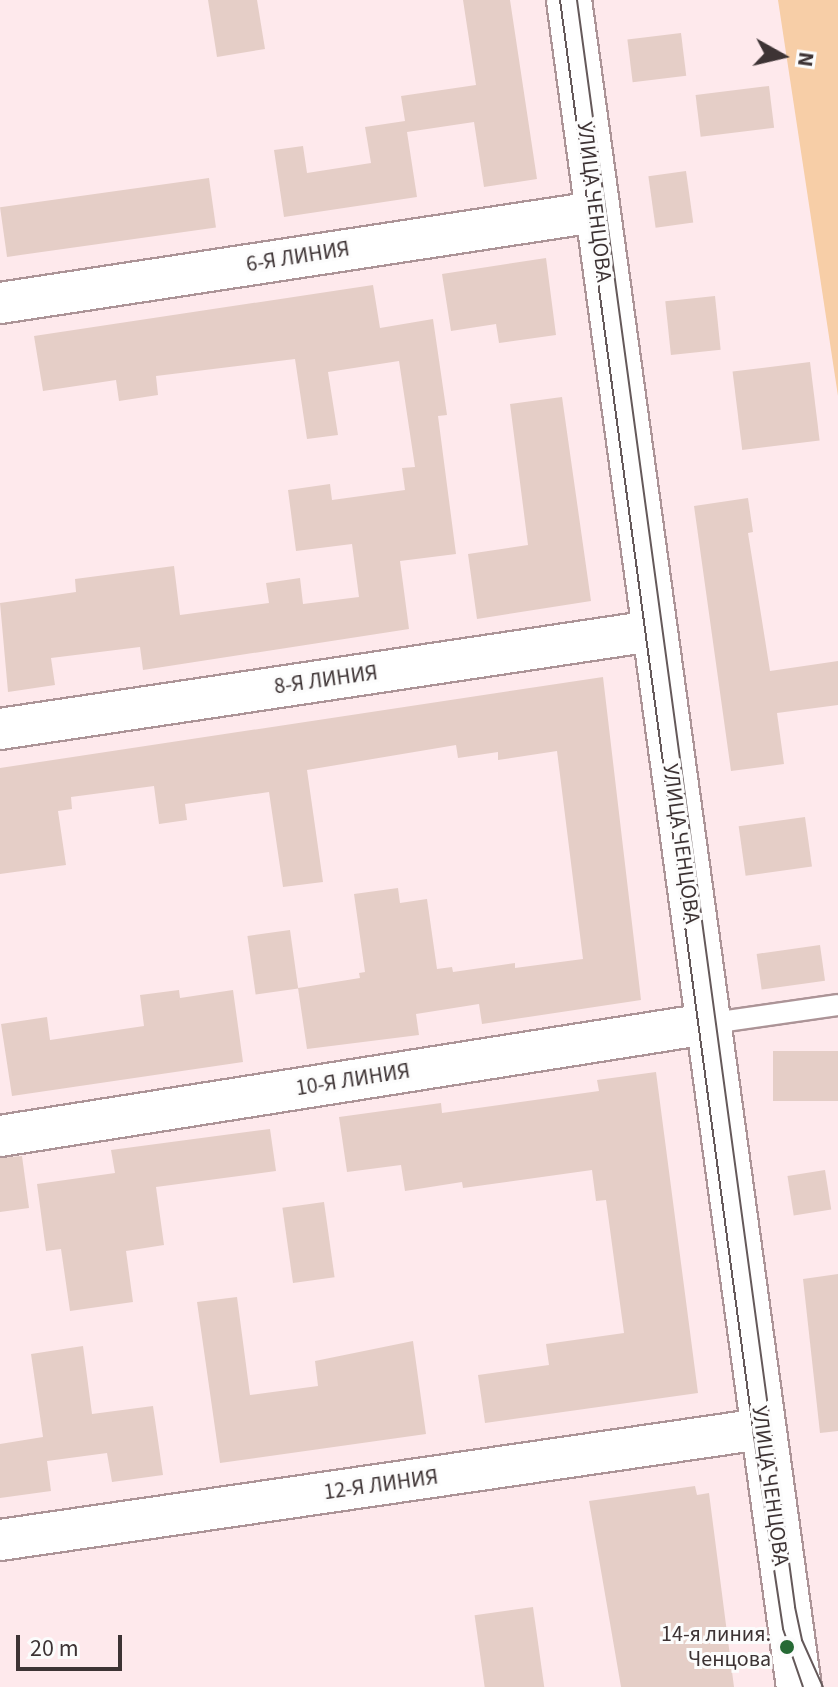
<!DOCTYPE html>
<meta charset="utf-8">
<style>
body{margin:0}
#map{position:relative;width:838px;height:1687px;overflow:hidden;background:#fee9ec;font-family:"Source Sans 3",sans-serif}
div>[style]{position:absolute}
.green>*{inset:0;background:#f7cea7}
.building>*{inset:0;background:#e5cec7;transform-origin:0 0}
.roads{filter:drop-shadow(2px 0 #ac9497) drop-shadow(-2px 0 #ac9497) drop-shadow(0 2px #ac9497) drop-shadow(0 -2px #ac9497)}
.service>*{height:20px;margin:-10px;padding:0 10px;transform-origin:10px;border-radius:10px;background:#fff}
.minor>*{height:40px;margin:-20px;padding:0 20px;transform-origin:20px;border-radius:20px;background:#fff}
.tertiary>*{height:44px;margin:-22px;padding:0 22px;transform-origin:22px;border-radius:22px;background:#fff}
.tram>*{height:2px;margin:-1px;padding:0 1px;transform-origin:1px;border-radius:1px;background:#65595a}
.dots>*{width:22px;height:22px;translate:-50% -50%;box-sizing:border-box;border:4px solid #fcfcfc;border-radius:50%}
span{translate:-50% -50%;white-space:nowrap;text-align:center;line-height:1.15;-webkit-text-stroke:6px #fcfcfc;paint-order:stroke}
.street-label{font-size:22px;color:#3d3334}
.poi-label{font-size:22px;color:#3d3334}
.right{translate:-100% -50%;text-align:right}
.north{position:absolute;left:742px;top:16px;width:80px;height:80px;-webkit-text-stroke:6px #fcfcfc;paint-order:stroke;rotate:98deg;font-size:22px;font-weight:700;line-height:32px;text-align:center;color:#3d3334}
.north::after{content:'';display:block;margin:auto;width:28px;height:36px;background:#3d3334;clip-path:polygon(50% 0,100% 100%,50% 72%,0 100%)}
.scale{position:absolute;left:16px;top:1635px;width:106px;height:36px;box-sizing:border-box;border:4px solid #3d3334;border-top:0;padding-left:10px;font-size:24px;line-height:28px;white-space:nowrap;color:#3d3334;-webkit-text-stroke:6px #fcfcfc;paint-order:stroke}
</style>
<div id="map">
<div class="green">
<div style="clip-path:polygon(778px 0,838px 0,838px 396px)"></div>
</div>
<div class="building">
<div style="clip-path:polygon(208px 0,257px 0,265px 49px,217px 57px)"></div>
<div style="clip-path:polygon(463px 0,510px 0,537px 179px,484px 187px,474px 122px,407px 132px,417px 197px,284px 217px,274px 150px,303px 146px,307px 173px,371px 163px,365px 127px,405px 121px,401px 96px,476px 85px)"></div>
<div style="left:681px;top:33px;width:43px;height:54px;rotate:83deg"></div>
<div style="left:769px;top:86px;width:42px;height:74px;rotate:83deg"></div>
<div style="left:686px;top:171px;width:52px;height:38px;rotate:82deg"></div>
<div style="left:209px;top:178px;width:50px;height:211px;rotate:82deg"></div>
<div style="clip-path:polygon(546px 258px,556px 335px,499px 343px,496px 324px,451px 331px,442px 274px)"></div>
<div style="clip-path:polygon(373px 285px,380px 328px,433px 319px,447px 415px,438px 416px,456px 554px,400px 561px,409px 629px,143px 670px,140px 647px,51px 658px,55px 685px,8px 692px,0 603px,76px 592px,75px 579px,174px 566px,180px 615px,269px 603px,266px 583px,300px 578px,303px 604px,359px 597px,352px 544px,296px 551px,288px 490px,330px 484px,332px 500px,405px 490px,402px 468px,415px 467px,399px 361px,328px 372px,338px 435px,307px 439px,295px 359px,156px 376px,158px 395px,119px 401px,116px 380px,43px 391px,34px 336px)"></div>
<div style="left:715px;top:296px;width:54px;height:50px;rotate:84deg"></div>
<div style="left:810px;top:362px;width:79px;height:78px;rotate:83deg"></div>
<div style="clip-path:polygon(562px 397px,591px 601px,477px 619px,468px 554px,528px 545px,510px 404px)"></div>
<div style="clip-path:polygon(748px 498px,753px 532px,748px 533px,770px 671px,838px 661px,838px 705px,777px 713px,784px 764px,731px 771px,694px 506px)"></div>
<div style="clip-path:polygon(603px 677px,641px 1000px,482px 1024px,479px 1004px,416px 1014px,419px 1035px,307px 1049px,298px 988px,360px 978px,359px 973px,365px 972px,354px 894px,398px 888px,400px 903px,427px 899px,437px 969px,452px 967px,453px 972px,515px 963px,515px 968px,583px 959px,557px 751px,498px 760px,498px 752px,458px 758px,456px 745px,307px 770px,323px 882px,283px 887px,269px 792px,185px 804px,187px 820px,159px 824px,154px 786px,71px 797px,72px 809px,58px 811px,66px 865px,0 874px,0 768px)"></div>
<div style="left:805px;top:817px;width:50px;height:67px;rotate:82deg"></div>
<div style="left:290px;top:930px;width:59px;height:43px;rotate:82deg"></div>
<div style="left:820px;top:945px;width:36px;height:64px;rotate:82deg"></div>
<div style="clip-path:polygon(179px 990px,180px 998px,233px 990px,243px 1062px,12px 1096px,1px 1024px,47px 1017px,50px 1040px,144px 1026px,140px 995px)"></div>
<div style="left:838px;top:1051px;width:50px;height:65px;rotate:90deg"></div>
<div style="clip-path:polygon(656px 1072px,698px 1393px,485px 1423px,478px 1375px,549px 1365px,546px 1344px,624px 1333px,606px 1200px,596px 1201px,592px 1170px,463px 1188px,462px 1182px,405px 1191px,401px 1165px,347px 1172px,339px 1117px,441px 1103px,442px 1113px,599px 1091px,597px 1080px)"></div>
<div style="clip-path:polygon(270px 1129px,276px 1171px,156px 1187px,164px 1245px,126px 1251px,133px 1302px,70px 1311px,61px 1249px,46px 1251px,37px 1184px,115px 1173px,111px 1150px)"></div>
<div style="clip-path:polygon(22px 1156px,29px 1208px,0 1212px,0 1158px)"></div>
<div style="left:825px;top:1170px;width:40px;height:38px;rotate:81deg"></div>
<div style="left:324px;top:1202px;width:76px;height:42px;rotate:82deg"></div>
<div style="clip-path:polygon(838px 1274px,838px 1431px,820px 1433px,803px 1279px)"></div>
<div style="clip-path:polygon(237px 1297px,250px 1395px,318px 1386px,315px 1361px,413px 1341px,426px 1434px,220px 1463px,197px 1302px)"></div>
<div style="clip-path:polygon(83px 1346px,92px 1414px,153px 1406px,163px 1475px,112px 1482px,107px 1453px,47px 1461px,51px 1491px,0 1498px,0 1444px,43px 1437px,31px 1354px)"></div>
<div style="clip-path:polygon(695px 1486px,697px 1495px,709px 1493px,734px 1687px,621px 1687px,589px 1501px)"></div>
<div style="left:533px;top:1607px;width:81px;height:59px;rotate:82deg"></div>
</div>
<div class="roads">
<div class="service">
<div style="left:706px;top:1024px;width:133px;rotate:-8.2deg"></div>
</div>
<div class="minor">
<div style="left:0;top:303px;width:602px;rotate:-8.7deg"></div>
<div style="left:0;top:729px;width:659px;rotate:-8.55deg"></div>
<div style="left:0;top:1136px;width:715px;rotate:-9.01deg"></div>
<div style="left:0;top:1540px;width:769px;rotate:-8.3deg"></div>
</div>
<div class="tertiary">
<div style="left:569px;top:0;width:1703px;rotate:82.24deg"></div>
</div>
</div>
<div class="tram">
<div style="left:560px;top:0;width:1443px;rotate:82.31deg"></div>
<div style="left:753px;top:1430px;width:201px;rotate:81.4deg"></div>
<div style="left:783px;top:1629px;width:61px;rotate:71deg"></div>
<div style="left:577px;top:0;width:1622px;rotate:82.27deg"></div>
<div style="left:795px;top:1607px;width:34px;rotate:78deg"></div>
<div style="left:802px;top:1640px;width:51px;rotate:65.9deg"></div>
</div>
<div class="dots">
<div style="left:787px;top:1647px;background:#266a35"></div>
</div>
<div class="street-label">
<span style="left:594px;top:202px;rotate:83deg">УЛИЦА ЧЕНЦОВА</span>
<span style="left:298px;top:257px;rotate:-9deg">6-Я ЛИНИЯ</span>
<span style="left:326px;top:680px;rotate:-8deg">8-Я ЛИНИЯ</span>
<span style="left:681px;top:844px;rotate:82deg">УЛИЦА ЧЕНЦОВА</span>
<span style="left:353px;top:1080px;rotate:-9deg">10-Я ЛИНИЯ</span>
<span style="left:381px;top:1485px;rotate:-8deg">12-Я ЛИНИЯ</span>
<span style="left:770px;top:1486px;rotate:82deg">УЛИЦА ЧЕНЦОВА</span>
</div>
<div class="poi-label">
<span class="right" style="left:771px;top:1647px">14-я линия.<br>Ченцова</span>
</div>
<div class="north">N</div>
<div class="scale">20 m</div>
</div>
